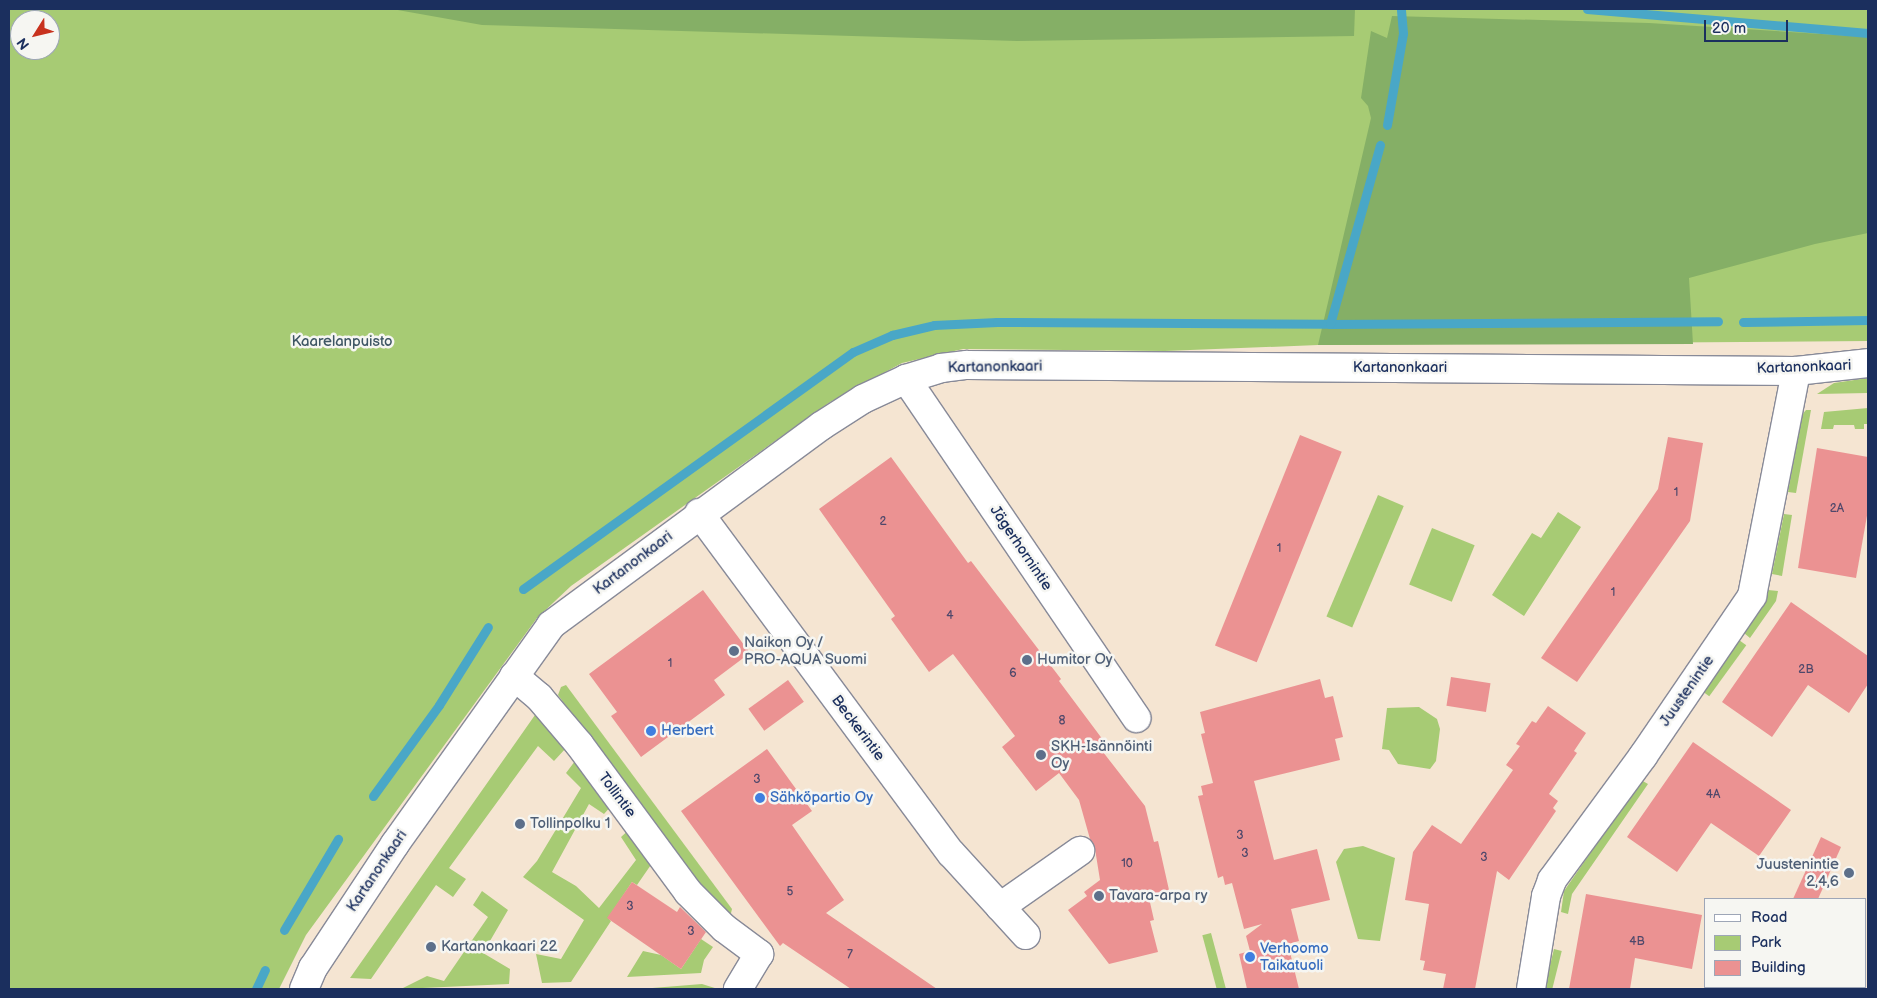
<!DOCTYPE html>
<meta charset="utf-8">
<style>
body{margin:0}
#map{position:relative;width:1877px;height:998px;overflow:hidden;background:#f5e5d2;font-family:"Balsamiq Sans",sans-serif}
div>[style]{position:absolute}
.green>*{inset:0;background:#a7cb74;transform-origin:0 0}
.forest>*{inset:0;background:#85af66}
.stream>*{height:9px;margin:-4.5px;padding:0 4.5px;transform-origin:4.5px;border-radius:4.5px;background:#49a7c7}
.building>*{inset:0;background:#eb9292;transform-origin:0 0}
.roads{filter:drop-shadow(1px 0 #888a98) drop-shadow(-1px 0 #888a98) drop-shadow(0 1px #888a98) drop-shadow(0 -1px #888a98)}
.minor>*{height:28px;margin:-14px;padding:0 14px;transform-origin:14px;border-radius:14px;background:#fff}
.dots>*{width:14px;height:14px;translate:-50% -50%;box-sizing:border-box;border:2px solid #f6f6f2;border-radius:50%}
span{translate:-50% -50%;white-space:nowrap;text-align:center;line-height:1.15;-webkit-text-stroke:5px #f6f6f2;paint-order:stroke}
.number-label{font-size:12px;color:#4f486b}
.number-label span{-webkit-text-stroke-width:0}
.park-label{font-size:15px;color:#3e5664}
.street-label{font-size:15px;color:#1b2f5e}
.service-label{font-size:15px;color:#4e5e75}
.left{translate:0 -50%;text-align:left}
.right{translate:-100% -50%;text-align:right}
.shop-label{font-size:15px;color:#366cbe}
.frame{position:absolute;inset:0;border:10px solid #1b2f5e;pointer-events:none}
.legend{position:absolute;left:1704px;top:898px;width:162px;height:90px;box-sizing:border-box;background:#f6f6f2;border:1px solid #9ea6b7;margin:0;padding:6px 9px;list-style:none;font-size:15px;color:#1b2f5e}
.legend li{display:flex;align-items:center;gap:10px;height:25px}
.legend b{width:25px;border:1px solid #9ea6b7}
.north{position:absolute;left:10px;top:10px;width:50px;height:50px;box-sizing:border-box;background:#f6f6f2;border:1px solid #9ea6b7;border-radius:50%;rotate:234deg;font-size:14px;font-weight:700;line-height:20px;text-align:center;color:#1b2f5e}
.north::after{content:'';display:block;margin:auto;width:18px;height:22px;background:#c8321e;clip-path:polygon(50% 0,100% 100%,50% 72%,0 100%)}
.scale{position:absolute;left:1704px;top:20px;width:84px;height:22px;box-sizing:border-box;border:2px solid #1b2f5e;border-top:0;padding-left:6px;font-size:15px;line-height:18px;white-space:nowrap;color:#1b2f5e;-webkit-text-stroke:4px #f6f6f2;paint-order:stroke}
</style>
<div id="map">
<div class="green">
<div style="clip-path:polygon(evenodd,9px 9px,1868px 9px,1868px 341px,1318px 345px,1165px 351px,963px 349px,902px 363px,830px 402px,571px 586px,537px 618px,306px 935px,279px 989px,9px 989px,9px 9px,20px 20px,50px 20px,50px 50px,20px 50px,20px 20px)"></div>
<div style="clip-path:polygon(1868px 378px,1868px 393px,1817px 394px,1834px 383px)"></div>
<div style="clip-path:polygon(1868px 408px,1868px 424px,1864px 424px,1864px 429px,1855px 429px,1854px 425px,1834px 425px,1833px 429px,1821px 429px,1824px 412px)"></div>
<div style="clip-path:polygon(1806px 410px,1811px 410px,1796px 493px,1788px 492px,1802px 415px)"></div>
<div style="left:1378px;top:495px;width:28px;height:132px;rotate:23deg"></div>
<div style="clip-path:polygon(1558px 512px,1581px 527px,1524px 616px,1492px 595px,1532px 533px,1541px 538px)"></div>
<div style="clip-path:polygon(1784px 514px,1792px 515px,1782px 576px,1772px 574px)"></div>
<div style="left:1432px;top:528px;width:46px;height:61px;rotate:22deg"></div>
<div style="clip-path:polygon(1768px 590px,1778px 591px,1776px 601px,1750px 638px,1744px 633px,1758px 614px)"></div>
<div style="left:1739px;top:640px;width:9px;height:63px;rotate:36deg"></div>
<div style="clip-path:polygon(566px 685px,732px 909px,730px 917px,718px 915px,558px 695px,561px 687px)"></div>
<div style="clip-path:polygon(1419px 707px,1437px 719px,1440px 729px,1436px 761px,1430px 769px,1398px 764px,1389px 750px,1382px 749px,1387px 708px)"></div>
<div style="clip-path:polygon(535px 715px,566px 748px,554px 761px,538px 746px,449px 868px,466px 879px,453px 897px,436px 885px,371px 979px,350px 978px)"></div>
<div style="clip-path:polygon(578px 757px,612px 805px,604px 814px,589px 804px,552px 872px,576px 886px,599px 908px,636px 860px,621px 837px,631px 828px,655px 859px,637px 885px,632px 882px,608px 918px,611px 921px,571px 982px,542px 983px,536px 954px,561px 959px,584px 920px,523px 877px,537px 861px,581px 788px,566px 773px)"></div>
<div style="clip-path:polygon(1641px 780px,1648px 784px,1572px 894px,1568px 914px,1561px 912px,1564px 891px)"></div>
<div style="clip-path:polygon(1363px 846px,1395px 858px,1380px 941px,1358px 939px,1336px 862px,1344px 849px)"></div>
<div style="clip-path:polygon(482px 891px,508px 910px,483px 953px,510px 969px,509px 984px,401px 989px,427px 976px,444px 981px,488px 917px,473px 905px)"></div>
<div style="left:1211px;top:933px;width:58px;height:9px;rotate:75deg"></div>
<div style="clip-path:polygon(701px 939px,713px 947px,704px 960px,701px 973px,627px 977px,643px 951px,661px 955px,681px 969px)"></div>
<div style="left:1554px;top:949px;width:8px;height:41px;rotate:14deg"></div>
<div style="clip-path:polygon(702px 984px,718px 989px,640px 989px)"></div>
</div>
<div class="forest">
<div style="clip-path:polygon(392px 9px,1355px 9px,1354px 36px,1017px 41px,482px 25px)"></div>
<div style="clip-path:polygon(1392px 16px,1649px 23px,1868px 37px,1868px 233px,1815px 244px,1689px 278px,1693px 344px,1318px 345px,1371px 118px,1368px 106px,1361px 98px,1371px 31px,1387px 38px)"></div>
</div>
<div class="stream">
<div style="left:1587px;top:9px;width:282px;rotate:4.9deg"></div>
<div style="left:1387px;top:125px;width:93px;rotate:-80.1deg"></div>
<div style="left:1403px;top:33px;width:24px;rotate:-95deg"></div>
<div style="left:1743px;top:322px;width:125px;rotate:-0.9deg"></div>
<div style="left:1330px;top:324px;width:388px;rotate:-0.4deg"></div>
<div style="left:523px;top:589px;width:406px;rotate:-35.7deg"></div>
<div style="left:853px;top:352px;width:43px;rotate:-23.6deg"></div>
<div style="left:892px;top:335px;width:43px;rotate:-13.4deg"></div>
<div style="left:934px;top:325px;width:63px;rotate:-2.7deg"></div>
<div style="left:997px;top:322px;width:333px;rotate:0.3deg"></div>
<div style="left:1330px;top:324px;width:186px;rotate:-74.4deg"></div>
<div style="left:373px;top:796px;width:112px;rotate:-54deg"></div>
<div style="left:439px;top:705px;width:92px;rotate:-57.9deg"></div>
<div style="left:284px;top:930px;width:106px;rotate:-59.3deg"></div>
<div style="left:256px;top:989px;width:21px;rotate:-65deg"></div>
</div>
<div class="building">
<div style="left:1300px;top:435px;width:45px;height:227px;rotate:22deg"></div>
<div style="clip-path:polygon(1668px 437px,1703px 443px,1690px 521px,1577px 682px,1541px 658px,1658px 489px)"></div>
<div style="clip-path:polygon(1817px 448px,1868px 457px,1868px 510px,1856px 578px,1798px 568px)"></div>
<div style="clip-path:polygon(891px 457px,968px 563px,971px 561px,1061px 679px,1059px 681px,1109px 748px,1103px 752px,1145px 806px,1154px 842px,1158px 841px,1169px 890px,1149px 898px,1154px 920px,1150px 921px,1158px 952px,1109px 964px,1068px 910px,1087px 896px,1084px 892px,1100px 880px,1095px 849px,1090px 839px,1079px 800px,1059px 773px,1036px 791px,1002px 747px,1015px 736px,953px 654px,929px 672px,891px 619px,895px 616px,819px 509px)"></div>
<div style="clip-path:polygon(703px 590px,750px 653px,714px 680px,725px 695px,641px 757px,611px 716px,617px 712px,589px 674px)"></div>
<div style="clip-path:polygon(1791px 602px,1868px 656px,1868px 684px,1849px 713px,1808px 685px,1772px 737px,1722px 702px)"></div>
<div style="left:1451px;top:677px;width:40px;height:29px;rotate:9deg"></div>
<div style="clip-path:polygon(1320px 679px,1325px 698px,1333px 696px,1343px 737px,1335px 739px,1340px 760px,1254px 781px,1274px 860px,1317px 849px,1330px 900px,1291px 909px,1299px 941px,1288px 944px,1299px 989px,1247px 989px,1239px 954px,1250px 951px,1246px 936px,1262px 924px,1244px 929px,1232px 883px,1225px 885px,1223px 876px,1218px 878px,1198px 796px,1203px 795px,1201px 786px,1213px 783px,1201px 734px,1205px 733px,1200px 712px)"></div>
<div style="left:788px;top:680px;width:27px;height:49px;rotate:54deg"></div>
<div style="clip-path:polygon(1548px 706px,1586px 733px,1574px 751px,1577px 753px,1549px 794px,1558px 801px,1553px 808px,1556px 811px,1509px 880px,1497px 871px,1475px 989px,1443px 989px,1446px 974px,1423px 970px,1425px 961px,1420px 960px,1429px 904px,1405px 900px,1413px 852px,1432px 825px,1461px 844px,1513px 770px,1506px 765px,1520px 746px,1516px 744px,1532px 721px,1536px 723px)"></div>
<div style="clip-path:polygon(1693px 742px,1791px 810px,1759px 856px,1711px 823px,1677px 872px,1627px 837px)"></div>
<div style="clip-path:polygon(767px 749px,812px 811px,792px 825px,844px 900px,826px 913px,937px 989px,851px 989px,783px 943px,780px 946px,681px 811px)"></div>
<div style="clip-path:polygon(1821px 837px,1841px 847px,1818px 899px,1793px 899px)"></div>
<div style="clip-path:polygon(632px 882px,677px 912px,680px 907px,706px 932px,681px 969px,607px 918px)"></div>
<div style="clip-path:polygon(1586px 894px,1702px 915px,1692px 969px,1635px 958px,1630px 989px,1569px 989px)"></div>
</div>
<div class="roads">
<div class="minor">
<div style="left:906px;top:379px;width:410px;rotate:55.8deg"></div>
<div style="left:699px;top:513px;width:423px;rotate:53.5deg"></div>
<div style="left:951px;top:853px;width:111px;rotate:47.6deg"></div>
<div style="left:514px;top:676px;width:33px;rotate:40deg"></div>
<div style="left:539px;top:697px;width:62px;rotate:49.6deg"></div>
<div style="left:579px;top:744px;width:184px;rotate:53.6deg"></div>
<div style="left:688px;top:892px;width:51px;rotate:45deg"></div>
<div style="left:724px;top:928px;width:44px;rotate:36.6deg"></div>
<div style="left:759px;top:954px;width:41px;rotate:121deg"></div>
<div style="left:1000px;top:907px;width:98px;rotate:-35deg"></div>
<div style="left:304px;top:989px;width:23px;rotate:-67deg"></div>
<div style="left:313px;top:968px;width:149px;rotate:-56.5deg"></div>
<div style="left:395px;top:844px;width:269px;rotate:-54.5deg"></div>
<div style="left:551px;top:625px;width:335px;rotate:-36.4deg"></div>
<div style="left:821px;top:426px;width:50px;rotate:-32.7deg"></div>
<div style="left:863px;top:399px;width:47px;rotate:-24.9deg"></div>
<div style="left:906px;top:379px;width:37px;rotate:-17deg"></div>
<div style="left:941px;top:368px;width:26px;rotate:-7deg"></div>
<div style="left:967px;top:365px;width:829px;rotate:0.41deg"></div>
<div style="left:1796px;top:371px;width:72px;rotate:-6.3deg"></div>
<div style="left:1531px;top:989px;width:94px;rotate:-80.8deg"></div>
<div style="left:1546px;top:896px;width:17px;rotate:-69deg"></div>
<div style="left:1552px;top:880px;width:154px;rotate:-53.7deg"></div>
<div style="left:1643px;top:756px;width:194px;rotate:-55.7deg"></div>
<div style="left:1752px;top:596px;width:229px;rotate:-78.9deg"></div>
</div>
</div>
<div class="dots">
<div style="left:734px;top:651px;background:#5c6f8a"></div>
<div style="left:1027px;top:660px;background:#5c6f8a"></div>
<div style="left:651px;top:731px;background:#3f7fe0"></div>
<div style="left:1041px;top:755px;background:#5c6f8a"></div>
<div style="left:760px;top:798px;background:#3f7fe0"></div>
<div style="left:520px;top:824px;background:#5c6f8a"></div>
<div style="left:1849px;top:873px;background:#5c6f8a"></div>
<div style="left:1099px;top:896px;background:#5c6f8a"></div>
<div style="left:431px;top:947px;background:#5c6f8a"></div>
<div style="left:1250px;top:957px;background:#3f7fe0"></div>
</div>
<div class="number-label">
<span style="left:1676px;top:493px">1</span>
<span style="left:1837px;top:509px">2A</span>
<span style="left:883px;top:522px">2</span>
<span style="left:1279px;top:549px">1</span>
<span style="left:1613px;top:593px">1</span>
<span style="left:950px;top:616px">4</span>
<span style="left:670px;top:664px">1</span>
<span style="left:1806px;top:670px">2B</span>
<span style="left:1013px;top:674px">6</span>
<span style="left:1062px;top:721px">8</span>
<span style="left:757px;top:780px">3</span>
<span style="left:1713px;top:795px">4A</span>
<span style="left:1240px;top:836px">3</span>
<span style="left:1245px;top:854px">3</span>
<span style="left:1484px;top:858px">3</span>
<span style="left:1127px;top:864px">10</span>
<span style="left:790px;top:892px">5</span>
<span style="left:630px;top:907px">3</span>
<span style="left:691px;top:932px">3</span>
<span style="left:1637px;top:942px">4B</span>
<span style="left:850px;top:955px">7</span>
</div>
<div class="park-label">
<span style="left:342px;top:342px">Kaarelanpuisto</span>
</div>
<div class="street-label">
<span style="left:995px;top:367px;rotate:-1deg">Kartanonkaari</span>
<span style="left:1804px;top:367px;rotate:-2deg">Kartanonkaari</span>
<span style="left:1400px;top:368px">Kartanonkaari</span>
<span style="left:1021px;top:548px;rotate:56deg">Jägerhornintie</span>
<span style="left:633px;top:563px;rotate:-37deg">Kartanonkaari</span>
<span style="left:1687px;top:691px;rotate:-55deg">Juustenintie</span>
<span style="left:858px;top:728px;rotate:53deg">Beckerintie</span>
<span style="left:617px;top:795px;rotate:53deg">Tollintie</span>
<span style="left:377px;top:871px;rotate:-56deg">Kartanonkaari</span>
</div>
<div class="service-label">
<span class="left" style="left:744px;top:651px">Naikon Oy /<br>PRO-AQUA Suomi</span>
<span class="left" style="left:1037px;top:660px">Humitor Oy</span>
<span class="left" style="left:1051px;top:755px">SKH-Isännöinti<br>Oy</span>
<span class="left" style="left:530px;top:824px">Tollinpolku 1</span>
<span class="right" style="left:1839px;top:873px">Juustenintie<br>2,4,6</span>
<span class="left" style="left:1109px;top:896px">Tavara-arpa ry</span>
<span class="left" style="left:441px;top:947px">Kartanonkaari 22</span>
</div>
<div class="shop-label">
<span class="left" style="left:661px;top:731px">Herbert</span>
<span class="left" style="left:770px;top:798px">Sähköpartio Oy</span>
<span class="left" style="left:1260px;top:957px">Verhoomo<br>Taikatuoli</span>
</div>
<div class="frame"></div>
<ul class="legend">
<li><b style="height:6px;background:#fff"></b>Road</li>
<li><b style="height:14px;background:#a7cb74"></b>Park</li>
<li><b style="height:14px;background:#eb9292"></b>Building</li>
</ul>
<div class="north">N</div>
<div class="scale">20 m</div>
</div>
